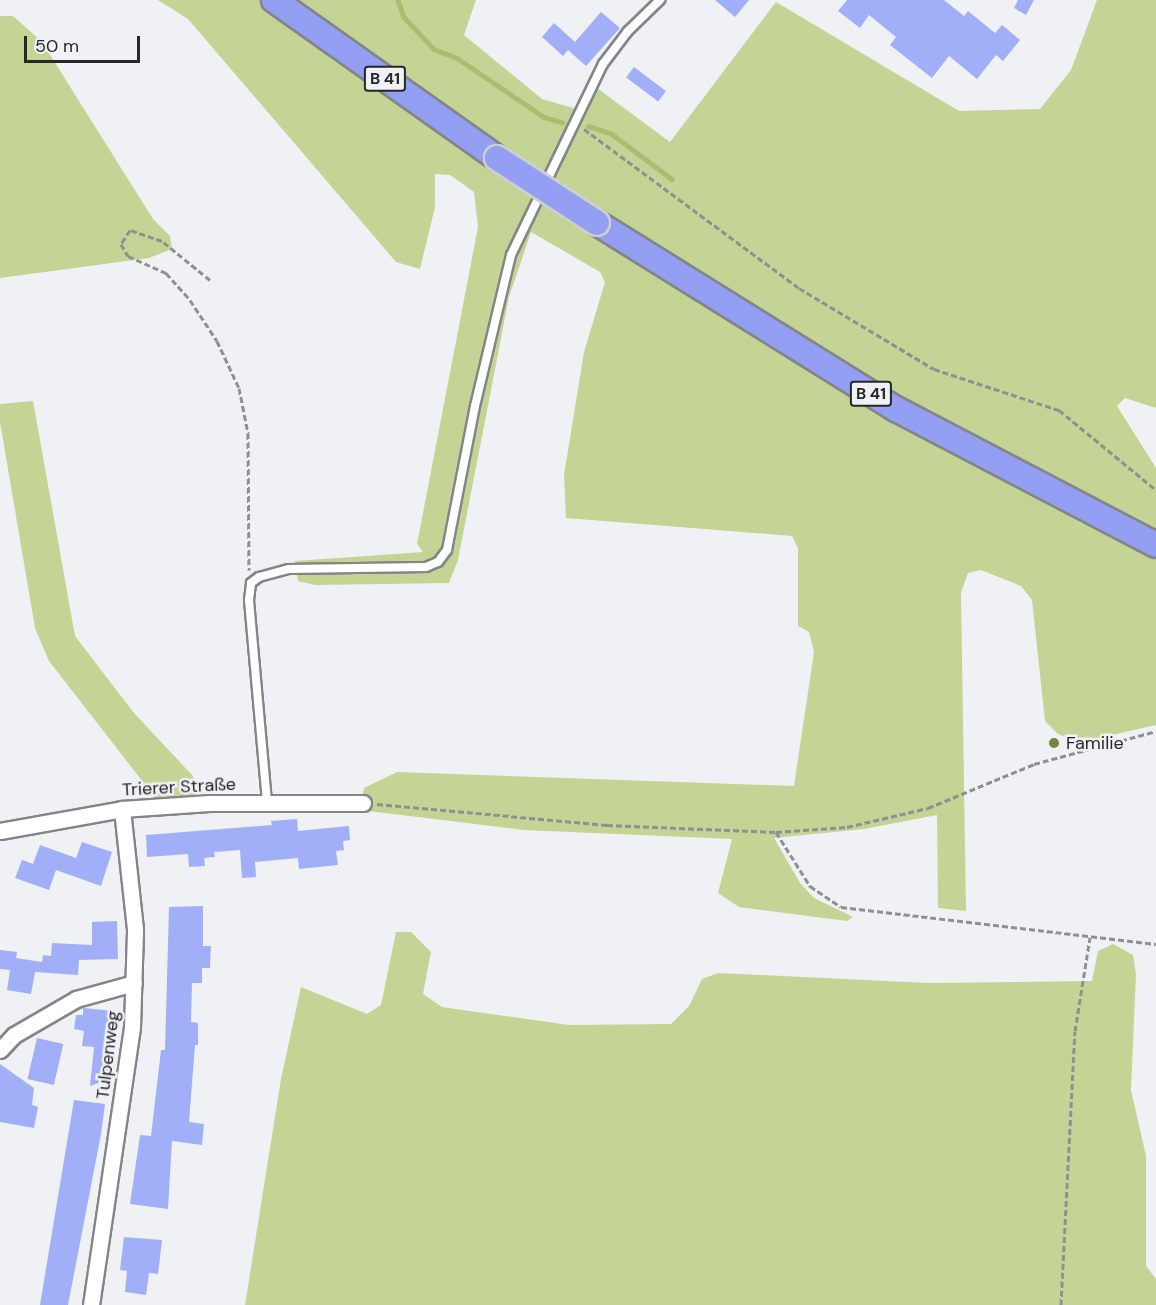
<!DOCTYPE html>
<meta charset="utf-8">
<style>
body{margin:0}
#map{position:relative;width:1156px;height:1305px;overflow:hidden;background:#f0f1f5;font-family:"DM Sans",sans-serif}
div>[style]{position:absolute}
.green>*{inset:0;background:#c3d494}
.stream>*{height:4.5px;margin:-2.25px;padding:0 2.25px;transform-origin:2.25px;border-radius:2.25px;background:#abbe70}
.building>*{inset:0;background:#a0aff8;transform-origin:0 0}
.path>*{height:3px;margin-top:-1.5px;transform-origin:0;background:repeating-linear-gradient(90deg,#8f9093 0 6px,transparent 0 9px)}
.roads{filter:drop-shadow(2px 0 #848589) drop-shadow(-2px 0 #848589) drop-shadow(0 2px #848589) drop-shadow(0 -2px #848589)}
.service>*{height:8px;margin:-4px;padding:0 4px;transform-origin:4px;border-radius:4px;background:#fff}
.minor>*{height:15px;margin:-7.5px;padding:0 7.5px;transform-origin:7.5px;border-radius:7.5px;background:#fff}
.trunk>*{height:24px;margin:-12px;padding:0 12px;transform-origin:12px;border-radius:12px;background:#929ff2}
.bridges{filter:drop-shadow(2px 0 #cfcfd0) drop-shadow(-2px 0 #cfcfd0) drop-shadow(0 2px #cfcfd0) drop-shadow(0 -2px #cfcfd0)}
.trunk-bridge>*{height:24px;margin:-12px;padding:0 12px;transform-origin:12px;border-radius:12px;background:#929ff2}
.dots>*{width:16px;height:16px;translate:-50% -50%;box-sizing:border-box;border:3px solid #f0f1f5;border-radius:50%}
span{translate:-50% -50%;white-space:nowrap;text-align:center;line-height:1.15;-webkit-text-stroke:5px #f0f1f5;paint-order:stroke}
.shield-label span{padding:2px 4px;background:#f0f1f5;border:2px solid;border-radius:4px;-webkit-text-stroke-width:0}
.shield-label{font-size:16px;color:#272729;font-weight:700}
.poi-label{font-size:18px;color:#272729}
.left{translate:0 -50%;text-align:left}
.street-label{font-size:18px;color:#272729}
.scale{position:absolute;left:24px;top:36px;width:116px;height:27px;box-sizing:border-box;border:3px solid #272729;border-top:0;padding-left:8px;font-size:18px;line-height:21px;white-space:nowrap;color:#272729;-webkit-text-stroke:4px #f0f1f5;paint-order:stroke}
</style>
<div id="map">
<div class="green">
<div style="clip-path:polygon(158px 0,476px 0,464px 35px,542px 99px,587px 112px,597px 88px,670px 142px,776px 2px,959px 111px,1040px 109px,1071px 70px,1097px 0,1156px 0,1156px 408px,1125px 398px,1117px 406px,1156px 468px,1156px 725px,1081px 742px,1058px 734px,1045px 721px,1032px 600px,1021px 586px,981px 570px,968px 573px,961px 593px,966px 911px,938px 908px,937px 815px,864px 829px,774px 838px,800px 883px,814px 898px,853px 917px,847px 921px,739px 907px,718px 893px,732px 839px,524px 830px,360px 810px,364px 788px,397px 772px,794px 786px,814px 652px,809px 632px,798px 626px,798px 548px,792px 536px,566px 518px,564px 475px,584px 352px,605px 282px,600px 272px,531px 232px,509px 297px,458px 560px,449px 583px,315px 585px,298px 581px,295px 561px,423px 552px,417px 544px,478px 227px,474px 192px,450px 175px,435px 174px,435px 207px,420px 269px,396px 262px,188px 19px)"></div>
<div style="clip-path:polygon(0 16px,13px 16px,42px 42px,153px 219px,170px 236px,172px 249px,149px 258px,0 278px)"></div>
<div style="clip-path:polygon(33px 401px,75px 636px,134px 713px,192px 775px,205px 797px,157px 800px,49px 661px,35px 628px,0 422px,0 404px)"></div>
<div style="clip-path:polygon(396px 932px,411px 932px,431px 952px,423px 994px,442px 1007px,569px 1025px,671px 1024px,689px 1006px,702px 979px,718px 973px,928px 983px,1092px 981px,1098px 951px,1113px 944px,1133px 955px,1136px 974px,1131px 1090px,1146px 1156px,1146px 1266px,1156px 1279px,1156px 1305px,245px 1305px,281px 1079px,301px 987px,367px 1014px,381px 1005px)"></div>
</div>
<div class="stream">
<div style="left:398px;top:0;width:18px;rotate:71deg"></div>
<div style="left:404px;top:17px;width:44px;rotate:46.8deg"></div>
<div style="left:434px;top:49px;width:25px;rotate:21deg"></div>
<div style="left:457px;top:58px;width:105px;rotate:34.1deg"></div>
<div style="left:544px;top:117px;width:19px;rotate:16deg"></div>
<div style="left:588px;top:126px;width:25px;rotate:18deg"></div>
<div style="left:612px;top:134px;width:75px;rotate:36.9deg"></div>
</div>
<div class="building">
<div style="clip-path:polygon(715px 0,749px 0,735px 17px)"></div>
<div style="clip-path:polygon(847px 0,944px 0,964px 16px,968px 11px,995px 33px,1002px 25px,1020px 40px,1003px 61px,996px 55px,977px 79px,949px 56px,932px 78px,890px 45px,896px 37px,869px 15px,860px 28px,838px 11px)"></div>
<div style="clip-path:polygon(1018px 0,1034px 0,1026px 15px,1014px 8px)"></div>
<div style="clip-path:polygon(601px 12px,620px 28px,586px 66px,568px 50px,563px 56px,542px 37px,554px 23px,575px 42px)"></div>
<div style="left:634px;top:67px;width:40px;height:13px;rotate:37deg"></div>
<div style="clip-path:polygon(297px 819px,298px 831px,349px 826px,350px 840px,343px 841px,344px 850px,336px 851px,338px 865px,299px 869px,298px 858px,255px 862px,256px 877px,242px 878px,240px 850px,214px 852px,215px 857px,204px 858px,205px 866px,189px 867px,188px 854px,147px 857px,146px 835px,272px 825px,271px 821px)"></div>
<div style="clip-path:polygon(82px 842px,112px 852px,101px 886px,56px 870px,49px 890px,15px 878px,22px 860px,33px 864px,40px 845px,76px 858px)"></div>
<div style="clip-path:polygon(203px 906px,203px 946px,211px 946px,210px 968px,202px 968px,202px 983px,192px 983px,191px 1022px,198px 1023px,198px 1045px,195px 1045px,189px 1122px,204px 1124px,202px 1145px,172px 1141px,168px 1209px,130px 1204px,140px 1135px,151px 1136px,161px 1050px,165px 1050px,169px 907px)"></div>
<div style="clip-path:polygon(117px 921px,118px 959px,79px 960px,78px 975px,35px 972px,31px 994px,7px 990px,10px 970px,0 969px,0 950px,17px 952px,16px 958px,42px 962px,43px 955px,51px 956px,52px 943px,92px 945px,92px 922px)"></div>
<div style="clip-path:polygon(83px 1008px,114px 1011px,109px 1079px,90px 1086px,94px 1047px,82px 1046px,84px 1031px,74px 1029px,76px 1015px,83px 1015px)"></div>
<div style="left:37px;top:1038px;width:27px;height:42px;rotate:13deg"></div>
<div style="clip-path:polygon(0 1064px,34px 1088px,32px 1105px,38px 1107px,34px 1128px,0 1122px)"></div>
<div style="clip-path:polygon(74px 1100px,105px 1104px,101px 1134px,68px 1305px,40px 1305px)"></div>
<div style="clip-path:polygon(124px 1237px,162px 1240px,158px 1274px,149px 1273px,146px 1295px,125px 1292px,127px 1271px,120px 1270px)"></div>
</div>
<div class="path">
<div style="left:584px;top:129px;width:267px;rotate:36.5deg"></div>
<div style="left:799px;top:288px;width:157px;rotate:31deg"></div>
<div style="left:934px;top:369px;width:132px;rotate:18.2deg"></div>
<div style="left:1059px;top:410px;width:126px;rotate:39.5deg"></div>
<div style="left:210px;top:280px;width:62px;rotate:-140.9deg"></div>
<div style="left:162px;top:241px;width:34px;rotate:-161deg"></div>
<div style="left:130px;top:230px;width:17px;rotate:123deg"></div>
<div style="left:121px;top:244px;width:14px;rotate:60deg"></div>
<div style="left:128px;top:256px;width:42px;rotate:24.1deg"></div>
<div style="left:166px;top:273px;width:36px;rotate:48deg"></div>
<div style="left:190px;top:300px;width:49px;rotate:56.6deg"></div>
<div style="left:217px;top:341px;width:52px;rotate:64.9deg"></div>
<div style="left:239px;top:388px;width:46px;rotate:78.7deg"></div>
<div style="left:248px;top:433px;width:137px;rotate:89.6deg"></div>
<div style="left:377px;top:804px;width:231px;rotate:5.2deg"></div>
<div style="left:607px;top:825px;width:169px;rotate:2.4deg"></div>
<div style="left:776px;top:832px;width:71px;rotate:-4deg"></div>
<div style="left:847px;top:827px;width:83px;rotate:-13.2deg"></div>
<div style="left:928px;top:808px;width:115px;rotate:-22.5deg"></div>
<div style="left:1034px;top:764px;width:126px;rotate:-15.1deg"></div>
<div style="left:776px;top:832px;width:64px;rotate:57.8deg"></div>
<div style="left:810px;top:886px;width:37px;rotate:34deg"></div>
<div style="left:841px;top:907px;width:317px;rotate:6.7deg"></div>
<div style="left:1061px;top:1305px;width:274px;rotate:-87.1deg"></div>
<div style="left:1075px;top:1031px;width:95px;rotate:-80.9deg"></div>
</div>
<div class="roads">
<div class="service">
<div style="left:267px;top:802px;width:203px;rotate:-95.1deg"></div>
<div style="left:249px;top:600px;width:17px;rotate:-83deg"></div>
<div style="left:251px;top:583px;width:10px;rotate:-37deg"></div>
<div style="left:259px;top:577px;width:31px;rotate:-15deg"></div>
<div style="left:289px;top:569px;width:137px;rotate:-0.8deg"></div>
<div style="left:426px;top:567px;width:13px;rotate:-23deg"></div>
<div style="left:438px;top:562px;width:15px;rotate:-53deg"></div>
<div style="left:447px;top:550px;width:147px;rotate:-79deg"></div>
<div style="left:475px;top:406px;width:155px;rotate:-76.6deg"></div>
<div style="left:511px;top:255px;width:212px;rotate:-64.3deg"></div>
<div style="left:603px;top:64px;width:41px;rotate:-52.9deg"></div>
<div style="left:628px;top:31px;width:45px;rotate:-44.1deg"></div>
</div>
<div class="minor">
<div style="left:0;top:831px;width:124px;rotate:-10.2deg"></div>
<div style="left:122px;top:809px;width:87px;rotate:-3.9deg"></div>
<div style="left:209px;top:803px;width:154px"></div>
<div style="left:0;top:1050px;width:21px;rotate:-47deg"></div>
<div style="left:14px;top:1035px;width:72px;rotate:-30.1deg"></div>
<div style="left:76px;top:999px;width:60px;rotate:-15.4deg"></div>
<div style="left:91px;top:1305px;width:281px;rotate:-81.6deg"></div>
<div style="left:132px;top:1027px;width:98px;rotate:-88.2deg"></div>
<div style="left:135px;top:929px;width:121px;rotate:-96.2deg"></div>
</div>
<div class="trunk">
<div style="left:274px;top:0;width:273px;rotate:35.3deg"></div>
<div style="left:597px;top:223px;width:352px;rotate:31.9deg"></div>
<div style="left:896px;top:409px;width:293px;rotate:27.6deg"></div>
</div>
</div>
<div class="bridges">
<div class="trunk-bridge">
<div style="left:497px;top:158px;width:119px;rotate:33deg"></div>
</div>
</div>
<div class="dots">
<div style="left:1054px;top:743px;background:#748736"></div>
</div>
<div class="shield-label">
<span style="left:385px;top:79px">B 41</span>
<span style="left:871px;top:394px">B 41</span>
</div>
<div class="poi-label">
<span class="left" style="left:1066px;top:743px">Familie</span>
</div>
<div class="street-label">
<span style="left:179px;top:787px;rotate:-3deg">Trierer Straße</span>
<span style="left:108px;top:1055px;rotate:-83deg">Tulpenweg</span>
</div>
<div class="scale">50 m</div>
</div>
